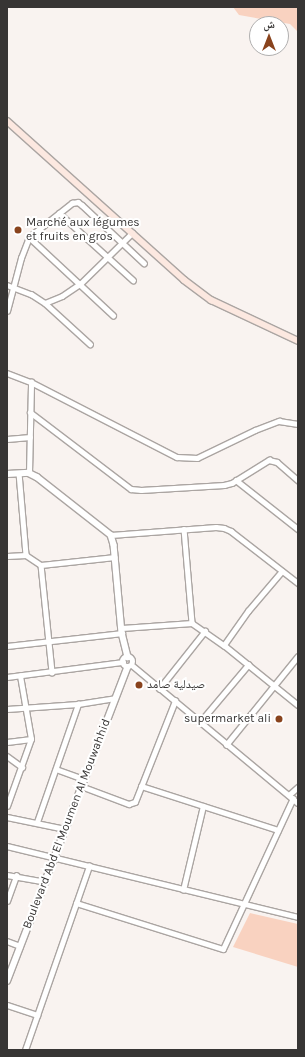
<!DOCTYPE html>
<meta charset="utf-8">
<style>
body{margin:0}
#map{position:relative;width:305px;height:1057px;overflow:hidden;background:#f9f3f0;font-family:Karla,"Noto Naskh Arabic",sans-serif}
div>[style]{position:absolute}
.green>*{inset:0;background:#f9d2c0}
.roads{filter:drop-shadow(1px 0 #aba5a2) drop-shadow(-1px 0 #aba5a2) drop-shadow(0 1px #aba5a2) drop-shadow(0 -1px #aba5a2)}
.minor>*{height:4.5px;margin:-2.25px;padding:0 2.25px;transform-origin:2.25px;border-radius:2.25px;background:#fff}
.tertiary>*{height:5.5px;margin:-2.75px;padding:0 2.75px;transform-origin:2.75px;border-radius:2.75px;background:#fff}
.tertiary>.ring{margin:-2.75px;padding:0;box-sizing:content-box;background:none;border:5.5px solid #fff;border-radius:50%}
.secondary>*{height:6px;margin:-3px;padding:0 3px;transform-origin:3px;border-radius:3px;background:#fce8e0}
.dots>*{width:11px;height:11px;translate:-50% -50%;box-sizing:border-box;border:2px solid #fff;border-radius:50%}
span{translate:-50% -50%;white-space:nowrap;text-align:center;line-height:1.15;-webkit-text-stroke:4px #fff;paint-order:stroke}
.poi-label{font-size:12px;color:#373534}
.left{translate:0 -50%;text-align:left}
.right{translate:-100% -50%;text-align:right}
.street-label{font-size:12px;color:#373534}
.frame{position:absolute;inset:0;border:8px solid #373534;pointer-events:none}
.north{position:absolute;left:249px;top:16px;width:40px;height:40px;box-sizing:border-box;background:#fff;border:1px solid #afaeae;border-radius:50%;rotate:0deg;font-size:11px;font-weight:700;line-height:16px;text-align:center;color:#373534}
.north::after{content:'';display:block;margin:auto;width:14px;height:18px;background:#89431d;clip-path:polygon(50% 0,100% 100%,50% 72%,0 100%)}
</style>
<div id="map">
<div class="green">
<div style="clip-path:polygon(233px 7px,298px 7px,298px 32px,290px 24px,239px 15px)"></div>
<div style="clip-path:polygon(250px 913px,298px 924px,298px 967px,233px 947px)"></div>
</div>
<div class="roads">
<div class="minor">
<div style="left:59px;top:213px;width:100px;rotate:42.2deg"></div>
<div style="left:29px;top:237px;width:115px;rotate:42.9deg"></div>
<div style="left:7px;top:285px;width:26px;rotate:21deg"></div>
<div style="left:31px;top:294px;width:17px;rotate:33deg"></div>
<div style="left:45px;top:303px;width:61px;rotate:42.3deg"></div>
<div style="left:45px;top:303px;width:18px;rotate:-22deg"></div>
<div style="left:62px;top:296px;width:22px;rotate:-34deg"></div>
<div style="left:80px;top:284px;width:73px;rotate:-44.4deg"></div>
<div style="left:7px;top:311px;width:55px;rotate:-75.2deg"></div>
<div style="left:21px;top:258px;width:22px;rotate:-69deg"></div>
<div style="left:29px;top:237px;width:55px;rotate:-38.3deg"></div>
<div style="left:72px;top:203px;width:6px;rotate:-9deg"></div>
<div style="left:78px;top:202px;width:5px;rotate:37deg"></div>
<div style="left:82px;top:205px;width:85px;rotate:43.1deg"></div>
<div style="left:7px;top:373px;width:26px;rotate:21deg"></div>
<div style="left:31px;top:382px;width:164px;rotate:27.2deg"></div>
<div style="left:177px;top:457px;width:20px;rotate:3deg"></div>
<div style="left:197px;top:458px;width:64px;rotate:-25.8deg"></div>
<div style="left:255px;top:430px;width:26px;rotate:-21deg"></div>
<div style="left:279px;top:421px;width:19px;rotate:9deg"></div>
<div style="left:30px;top:412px;width:127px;rotate:37.3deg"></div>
<div style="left:131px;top:489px;width:10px;rotate:6deg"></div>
<div style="left:141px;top:490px;width:83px;rotate:-3.4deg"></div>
<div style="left:224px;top:485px;width:8px;rotate:-14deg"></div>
<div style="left:232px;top:483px;width:44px;rotate:-31.9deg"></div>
<div style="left:269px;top:460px;width:8px;rotate:14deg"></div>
<div style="left:277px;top:462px;width:28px;rotate:41deg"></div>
<div style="left:7px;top:439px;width:23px;rotate:-5deg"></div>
<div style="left:19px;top:473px;width:82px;rotate:85.1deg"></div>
<div style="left:29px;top:473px;width:91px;rotate:-88.7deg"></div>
<div style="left:236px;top:480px;width:79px;rotate:38.3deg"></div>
<div style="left:184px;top:529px;width:94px;rotate:85.1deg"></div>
<div style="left:192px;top:623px;width:39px;rotate:35deg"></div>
<div style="left:224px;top:645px;width:95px;rotate:39deg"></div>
<div style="left:111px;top:535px;width:105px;rotate:-4.4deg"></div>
<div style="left:216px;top:527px;width:8px;rotate:7deg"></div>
<div style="left:224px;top:528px;width:8px;rotate:23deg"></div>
<div style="left:231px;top:531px;width:85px;rotate:37.8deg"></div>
<div style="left:7px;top:556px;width:19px;rotate:-3deg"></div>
<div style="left:26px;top:555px;width:18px;rotate:34deg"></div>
<div style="left:41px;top:565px;width:74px;rotate:-6.2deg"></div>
<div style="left:41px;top:565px;width:108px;rotate:84.1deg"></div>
<div style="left:122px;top:628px;width:70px;rotate:-4.1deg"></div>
<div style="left:224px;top:645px;width:42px;rotate:-54.8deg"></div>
<div style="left:248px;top:611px;width:52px;rotate:-49.6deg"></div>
<div style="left:7px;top:646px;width:116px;rotate:-6.4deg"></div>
<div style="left:133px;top:666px;width:214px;rotate:39.7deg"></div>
<div style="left:7px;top:677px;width:117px;rotate:-7.4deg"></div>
<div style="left:159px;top:689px;width:74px;rotate:-51.6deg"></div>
<div style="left:7px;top:709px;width:71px;rotate:-4deg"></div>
<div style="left:78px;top:704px;width:37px;rotate:-9deg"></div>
<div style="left:200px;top:722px;width:75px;rotate:-49.9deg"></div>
<div style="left:7px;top:742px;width:24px;rotate:-7deg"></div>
<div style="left:226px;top:745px;width:114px;rotate:-51deg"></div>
<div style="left:7px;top:756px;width:19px;rotate:36deg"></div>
<div style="left:56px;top:769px;width:30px;rotate:20deg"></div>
<div style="left:81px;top:786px;width:51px;rotate:20.6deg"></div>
<div style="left:129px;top:804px;width:6px;rotate:-18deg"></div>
<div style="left:135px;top:802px;width:109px;rotate:-68.4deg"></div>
<div style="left:141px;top:786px;width:144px;rotate:17.8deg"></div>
<div style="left:289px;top:795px;width:12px;rotate:-42deg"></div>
<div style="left:7px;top:806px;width:71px;rotate:-70.3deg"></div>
<div style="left:31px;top:739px;width:64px;rotate:-99.9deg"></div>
<div style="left:7px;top:817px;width:59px;rotate:11.7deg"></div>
<div style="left:37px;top:822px;width:125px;rotate:-70.8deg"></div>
<div style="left:7px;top:846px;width:300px;rotate:13.7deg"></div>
<div style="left:7px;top:875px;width:39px;rotate:10deg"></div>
<div style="left:183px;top:890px;width:86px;rotate:-76.6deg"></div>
<div style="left:7px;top:901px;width:27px;rotate:-70deg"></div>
<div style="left:76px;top:903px;width:154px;rotate:17.4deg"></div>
<div style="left:223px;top:949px;width:166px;rotate:-65.1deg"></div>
<div style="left:7px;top:941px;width:14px;rotate:21deg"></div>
<div style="left:7px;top:1005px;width:32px;rotate:18deg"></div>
<div style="left:25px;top:1050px;width:195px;rotate:-70.8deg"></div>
</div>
<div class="tertiary">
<div style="left:7px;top:474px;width:22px;rotate:-3deg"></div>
<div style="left:29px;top:473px;width:9px;rotate:27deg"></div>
<div style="left:37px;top:477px;width:94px;rotate:38.1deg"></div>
<div style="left:111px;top:535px;width:10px;rotate:73deg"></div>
<div style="left:114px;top:545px;width:88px;rotate:84.8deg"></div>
<div style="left:122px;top:633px;width:25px;rotate:76deg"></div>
<div class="ring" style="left:122.5px;top:656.5px;width:5.5px;height:5.5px"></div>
<div style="left:7px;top:981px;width:335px;rotate:-69deg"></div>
</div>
<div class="secondary">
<div style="left:7px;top:121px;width:238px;rotate:41.9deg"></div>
<div style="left:184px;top:280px;width:34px;rotate:37deg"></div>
<div style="left:211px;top:300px;width:96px;rotate:25.2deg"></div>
</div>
</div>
<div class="dots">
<div style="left:18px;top:230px;background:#89431d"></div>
<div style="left:139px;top:685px;background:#89431d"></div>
<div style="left:279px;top:719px;background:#89431d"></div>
</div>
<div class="poi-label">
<span class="left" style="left:26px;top:230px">Marché aux légumes<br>et fruits en gros</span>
<span class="left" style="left:147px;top:685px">صيدلية صامد</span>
<span class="right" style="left:271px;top:719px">supermarket ali</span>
</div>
<div class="street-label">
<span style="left:67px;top:824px;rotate:-69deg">Boulevard Abd El Moumen Al Mouwahhid</span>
</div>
<div class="frame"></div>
<div class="north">ش</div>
</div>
